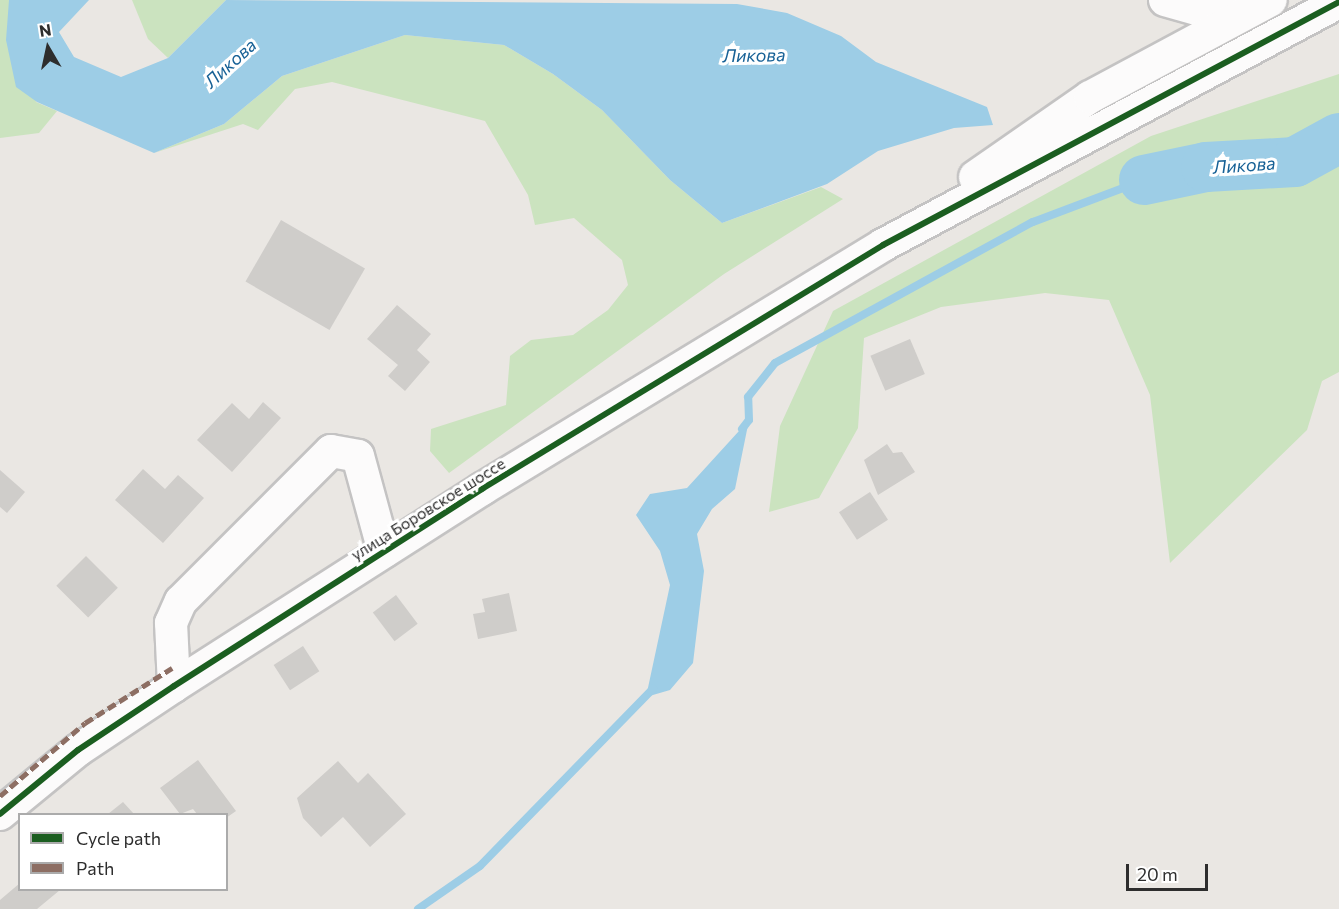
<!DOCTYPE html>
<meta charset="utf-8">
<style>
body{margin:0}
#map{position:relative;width:1339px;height:909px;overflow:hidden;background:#eae7e3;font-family:Commissioner,sans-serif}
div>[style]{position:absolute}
.green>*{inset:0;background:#cbe3bf}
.water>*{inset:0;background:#9dcde6}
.stream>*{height:8px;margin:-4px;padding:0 4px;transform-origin:4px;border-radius:4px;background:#9dcde6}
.river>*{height:50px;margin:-25px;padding:0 25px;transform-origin:25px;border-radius:25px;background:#9dcde6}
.building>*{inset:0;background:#cfcdca;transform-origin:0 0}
.roads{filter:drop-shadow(2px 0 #c4c3c3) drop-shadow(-2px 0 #c4c3c3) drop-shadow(0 2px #c4c3c3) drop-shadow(0 -2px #c4c3c3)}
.minor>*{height:32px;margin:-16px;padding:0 16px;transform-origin:16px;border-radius:16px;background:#fcfbfb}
.quiet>*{height:4.5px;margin-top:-2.25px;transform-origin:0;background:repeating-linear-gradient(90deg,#8d6e63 0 9px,transparent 0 13.5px)}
.cycleway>*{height:6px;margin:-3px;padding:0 3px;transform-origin:3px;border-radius:3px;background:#1b5e20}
span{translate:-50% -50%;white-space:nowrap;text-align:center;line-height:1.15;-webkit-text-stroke:6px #fff;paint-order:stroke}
.street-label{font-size:16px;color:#2d2d2d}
.water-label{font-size:18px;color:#176196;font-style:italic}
.legend{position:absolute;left:18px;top:813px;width:210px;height:78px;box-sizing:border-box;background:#fff;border:2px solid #ababab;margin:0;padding:8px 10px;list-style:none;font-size:18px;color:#2d2d2d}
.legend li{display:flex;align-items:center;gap:12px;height:30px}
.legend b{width:30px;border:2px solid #ababab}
.north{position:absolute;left:18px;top:18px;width:60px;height:60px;-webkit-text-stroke:4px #fff;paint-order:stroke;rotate:351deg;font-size:16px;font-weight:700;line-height:24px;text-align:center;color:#2d2d2d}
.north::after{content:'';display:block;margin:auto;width:21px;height:27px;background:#2d2d2d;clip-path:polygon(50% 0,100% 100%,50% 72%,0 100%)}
.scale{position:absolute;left:1126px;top:864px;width:82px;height:27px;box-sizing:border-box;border:3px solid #2d2d2d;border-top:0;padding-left:8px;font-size:18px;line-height:21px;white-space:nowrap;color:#2d2d2d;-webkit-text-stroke:4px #fff;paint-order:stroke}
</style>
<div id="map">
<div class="green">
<div style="clip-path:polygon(0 0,10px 0,36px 102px,57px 111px,39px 133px,0 138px)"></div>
<div style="clip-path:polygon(132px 0,226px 0,168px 58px,148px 39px)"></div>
<div style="clip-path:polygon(405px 35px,504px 45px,553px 74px,602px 110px,670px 180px,722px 223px,821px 187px,843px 199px,724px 274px,449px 473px,430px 451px,431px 429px,506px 405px,510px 356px,531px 340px,573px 335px,608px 310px,628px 285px,622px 260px,574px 218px,535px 225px,528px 195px,485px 121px,332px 82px,295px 89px,258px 130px,243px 124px,154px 153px,224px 124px,282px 76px)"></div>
<div style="clip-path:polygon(1339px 74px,1339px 372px,1322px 381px,1307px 430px,1170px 563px,1150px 395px,1109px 300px,1045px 293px,941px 307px,864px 338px,858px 428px,819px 498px,769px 512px,780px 426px,833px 311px,1151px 136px)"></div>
</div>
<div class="water">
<div style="clip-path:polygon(9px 0,89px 0,59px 32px,74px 57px,121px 77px,168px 58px,226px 0,737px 4px,787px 13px,841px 36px,876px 62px,987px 107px,993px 125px,954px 128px,878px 151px,827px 184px,722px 223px,670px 180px,602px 110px,553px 74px,504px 45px,405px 35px,282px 76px,224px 124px,154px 153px,37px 102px,16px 87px,6px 40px)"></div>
<div style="clip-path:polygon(749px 420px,735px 489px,712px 509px,697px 534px,704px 571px,693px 663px,670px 690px,646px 697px,670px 585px,660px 551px,636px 515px,650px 494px,687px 488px)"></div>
</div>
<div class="stream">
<div style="left:742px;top:429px;width:11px;rotate:-52deg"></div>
<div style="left:749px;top:420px;width:23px;rotate:-92deg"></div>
<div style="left:748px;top:397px;width:43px;rotate:-51.5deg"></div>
<div style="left:775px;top:363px;width:294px;rotate:-28.7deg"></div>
<div style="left:1033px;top:222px;width:119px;rotate:-20.7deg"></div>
<div style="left:418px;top:909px;width:75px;rotate:-34.7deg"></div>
<div style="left:480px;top:866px;width:248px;rotate:-45.7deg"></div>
</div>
<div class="river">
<div style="left:1144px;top:180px;width:63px;rotate:-11.8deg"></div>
<div style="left:1206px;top:167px;width:89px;rotate:-3.2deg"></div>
<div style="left:1295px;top:162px;width:50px;rotate:-28.6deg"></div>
</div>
<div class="building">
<div style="left:281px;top:220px;width:97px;height:71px;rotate:30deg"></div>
<div style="clip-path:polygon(397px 305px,431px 334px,417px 350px,430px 362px,405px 391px,388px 376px,398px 365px,367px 339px)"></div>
<div style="left:910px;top:339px;width:38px;height:43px;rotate:67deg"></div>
<div style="clip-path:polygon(263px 402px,281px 418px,232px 472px,197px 440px,232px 403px,249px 419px)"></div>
<div style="clip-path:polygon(887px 444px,893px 453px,902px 452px,915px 472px,878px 495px,864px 460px)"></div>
<div style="clip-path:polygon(143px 469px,165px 489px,178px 475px,204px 498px,163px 543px,115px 500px)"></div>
<div style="clip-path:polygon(0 470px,25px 492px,7px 513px,0 507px)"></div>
<div style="left:870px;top:492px;width:33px;height:37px;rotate:57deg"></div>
<div style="left:86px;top:556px;width:45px;height:42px;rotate:45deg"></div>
<div style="clip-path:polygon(509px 593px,517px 631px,478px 639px,473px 614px,485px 612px,482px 599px)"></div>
<div style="left:396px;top:595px;width:36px;height:29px;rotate:53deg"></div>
<div style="left:303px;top:646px;width:30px;height:35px;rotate:57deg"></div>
<div style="clip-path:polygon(198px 760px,236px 811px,226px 818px,197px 814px,193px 809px,180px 814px,160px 788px)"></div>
<div style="clip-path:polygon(338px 761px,358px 783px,368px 773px,406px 814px,370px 847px,343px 817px,321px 837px,303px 818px,297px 798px)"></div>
<div style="clip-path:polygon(123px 802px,134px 814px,108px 814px)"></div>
<div style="clip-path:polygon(20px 883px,20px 890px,60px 890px,37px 909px,0 909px,0 900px)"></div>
</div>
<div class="roads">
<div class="minor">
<div style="left:1165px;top:0;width:35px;rotate:16deg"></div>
<div style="left:1199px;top:10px;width:49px;rotate:-8.3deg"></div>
<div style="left:975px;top:177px;width:140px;rotate:-34.8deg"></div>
<div style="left:1090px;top:97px;width:205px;rotate:-28.2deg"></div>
<div style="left:174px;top:686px;width:63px;rotate:-92.7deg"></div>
<div style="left:171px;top:623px;width:24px;rotate:-66deg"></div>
<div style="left:181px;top:601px;width:212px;rotate:-45deg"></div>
<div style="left:331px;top:451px;width:27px;rotate:10deg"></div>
<div style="left:358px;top:456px;width:99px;rotate:74.8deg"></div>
<div style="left:0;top:814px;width:101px;rotate:-39.4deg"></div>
<div style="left:78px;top:750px;width:115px;rotate:-33.7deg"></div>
<div style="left:174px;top:686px;width:366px;rotate:-32.6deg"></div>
<div style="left:482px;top:489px;width:469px;rotate:-31.3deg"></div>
<div style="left:883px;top:245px;width:517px;rotate:-28.05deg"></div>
</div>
</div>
<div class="quiet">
<div style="left:0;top:796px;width:112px;rotate:-40.7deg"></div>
<div style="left:85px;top:723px;width:103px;rotate:-32.3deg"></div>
</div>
<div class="cycleway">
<div style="left:0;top:814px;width:101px;rotate:-39.4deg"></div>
<div style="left:78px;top:750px;width:115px;rotate:-33.7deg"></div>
<div style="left:174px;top:686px;width:366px;rotate:-32.6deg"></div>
<div style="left:482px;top:489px;width:469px;rotate:-31.3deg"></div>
<div style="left:883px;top:245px;width:517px;rotate:-28.05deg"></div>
</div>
<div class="street-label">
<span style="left:428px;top:509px;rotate:-32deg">улица Боровское шоссе</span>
</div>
<div class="water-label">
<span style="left:754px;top:55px;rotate:-1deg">Ликова</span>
<span style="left:230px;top:63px;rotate:-42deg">Ликова</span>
<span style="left:1244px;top:165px;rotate:-4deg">Ликова</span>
</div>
<ul class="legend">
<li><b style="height:8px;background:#1b5e20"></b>Cycle path</li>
<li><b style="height:8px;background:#8d6e63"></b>Path</li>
</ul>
<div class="north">N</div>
<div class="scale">20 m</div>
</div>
